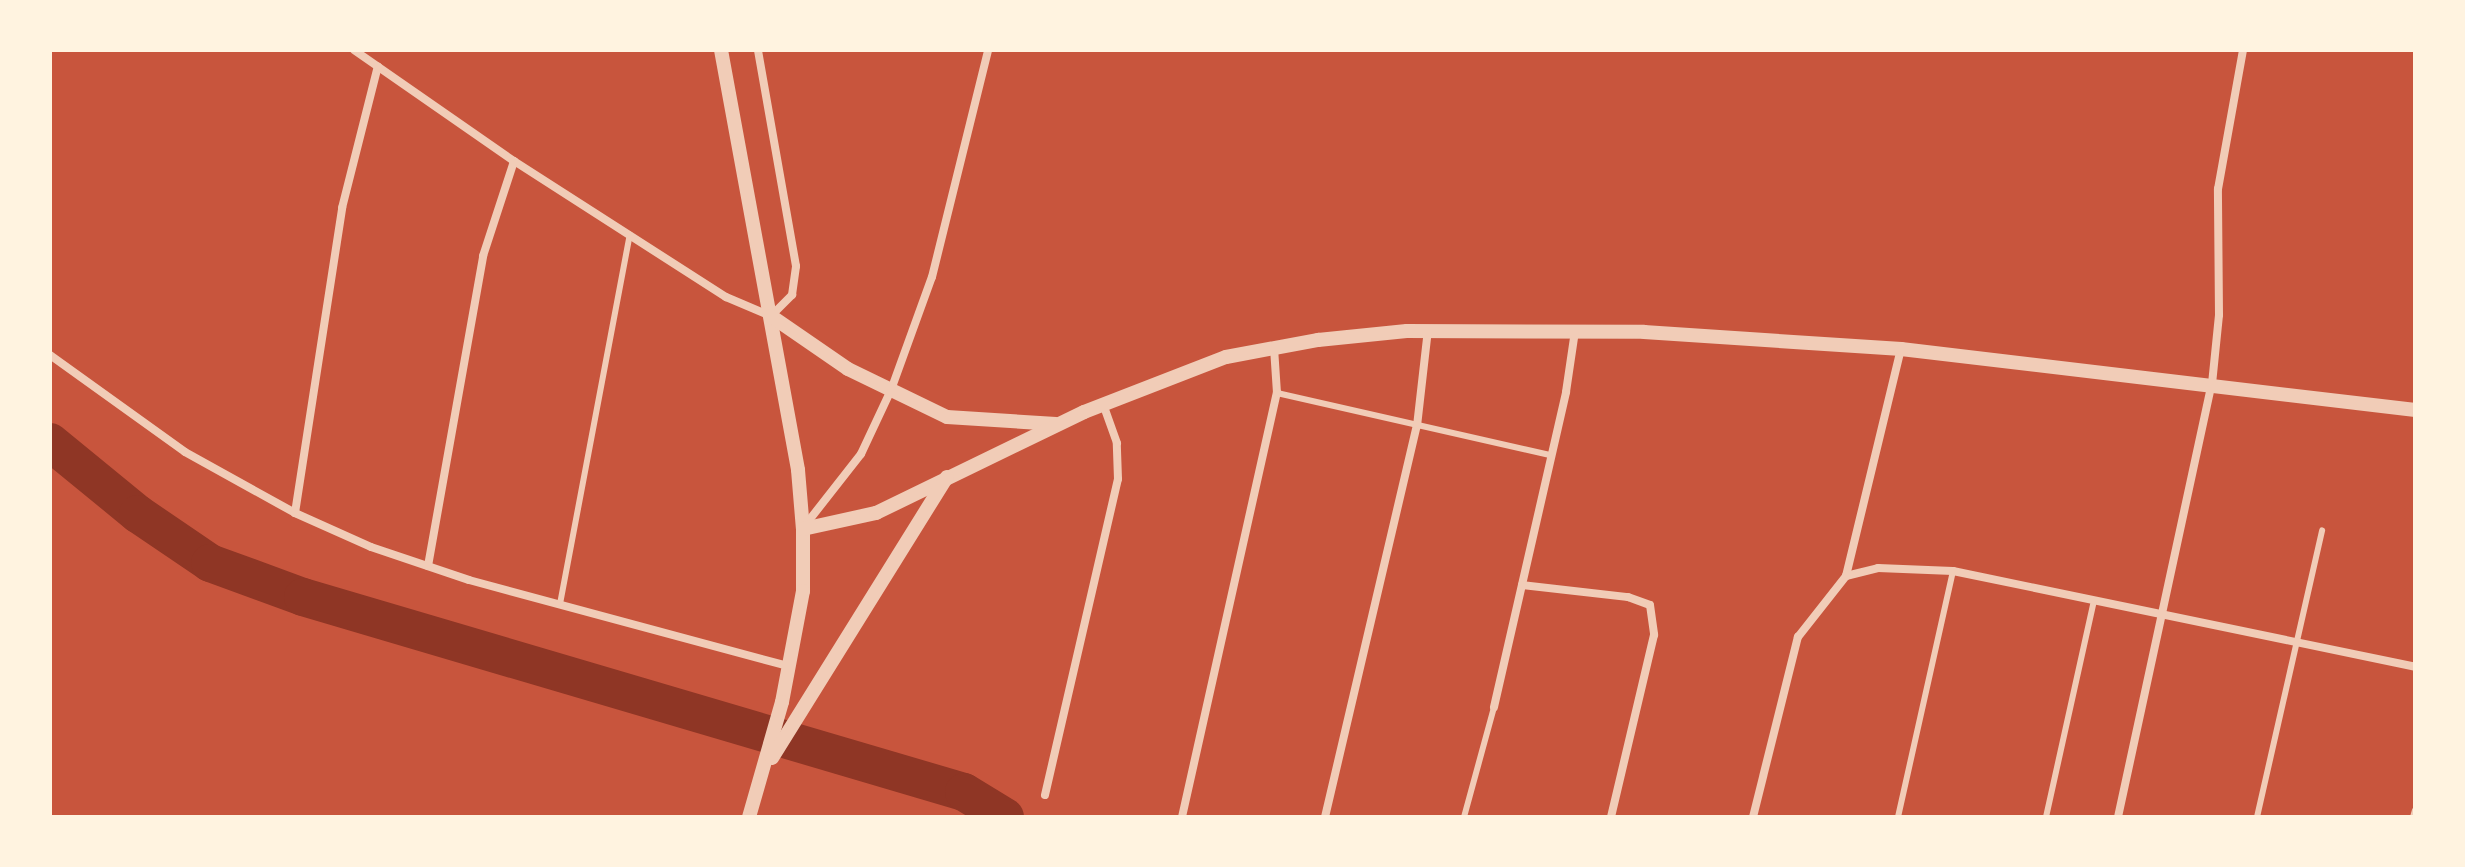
<!DOCTYPE html>
<style>
body{margin:0}
#map{position:relative;width:2465px;height:867px;overflow:hidden;background:#c8553d;font-family:Figtree,sans-serif}
div>[style]{position:absolute}
.canal>*{height:38px;margin:-19px;padding:0 19px;transform-origin:19px;border-radius:19px;background:#8f3625}
.service>*{height:6px;margin:-3px;padding:0 3px;transform-origin:3px;border-radius:3px;background:#f1ccb7}
.minor>*{height:8px;margin:-4px;padding:0 4px;transform-origin:4px;border-radius:4px;background:#f1ccb7}
.tertiary>*{height:14px;margin:-7px;padding:0 7px;transform-origin:7px;border-radius:7px;background:#f1ccb7}
span{translate:-50% -50%;white-space:nowrap;text-align:center;line-height:1.15;-webkit-text-stroke:6px #fff3e0;paint-order:stroke}
.frame{position:absolute;inset:0;border:52px solid #fff3e0;pointer-events:none}
</style>
<div id="map">
<div class="canal">
<div style="left:50px;top:442px;width:114px;rotate:39.3deg"></div>
<div style="left:138px;top:514px;width:87px;rotate:34.2deg"></div>
<div style="left:210px;top:563px;width:99px;rotate:20.1deg"></div>
<div style="left:303px;top:597px;width:689px;rotate:16.44deg"></div>
<div style="left:964px;top:792px;width:48px;rotate:31.4deg"></div>
</div>
<div class="service">
<div style="left:1277px;top:393px;width:281px;rotate:12.8deg"></div>
<div style="left:560px;top:604px;width:376px;rotate:-79.3deg"></div>
<div style="left:1464px;top:817px;width:114px;rotate:-74.7deg"></div>
<div style="left:1898px;top:817px;width:252px;rotate:-77.4deg"></div>
<div style="left:2046px;top:817px;width:222px;rotate:-77.5deg"></div>
<div style="left:2257px;top:817px;width:294px;rotate:-77.2deg"></div>
<div style="left:2413px;top:817px;width:7px;rotate:-74deg"></div>
</div>
<div class="minor">
<div style="left:354px;top:50px;width:195px;rotate:34.8deg"></div>
<div style="left:514px;top:161px;width:252px;rotate:32.7deg"></div>
<div style="left:726px;top:297px;width:49px;rotate:22.9deg"></div>
<div style="left:771px;top:316px;width:30px;rotate:-45deg"></div>
<div style="left:792px;top:295px;width:29px;rotate:-82deg"></div>
<div style="left:796px;top:266px;width:219px;rotate:-100deg"></div>
<div style="left:50px;top:355px;width:166px;rotate:35.7deg"></div>
<div style="left:185px;top:452px;width:126px;rotate:29deg"></div>
<div style="left:295px;top:513px;width:83px;rotate:24.1deg"></div>
<div style="left:371px;top:547px;width:103px;rotate:18.6deg"></div>
<div style="left:469px;top:580px;width:330px;rotate:15.1deg"></div>
<div style="left:295px;top:513px;width:309px;rotate:-81.2deg"></div>
<div style="left:342px;top:208px;width:146px;rotate:-75.8deg"></div>
<div style="left:803px;top:528px;width:94px;rotate:-51.9deg"></div>
<div style="left:861px;top:454px;width:71px;rotate:-64.9deg"></div>
<div style="left:891px;top:390px;width:120px;rotate:-70.1deg"></div>
<div style="left:932px;top:277px;width:234px;rotate:-76.1deg"></div>
<div style="left:428px;top:566px;width:315px;rotate:-79.9deg"></div>
<div style="left:483px;top:256px;width:100px;rotate:-71.9deg"></div>
<div style="left:1846px;top:576px;width:234px;rotate:-76.4deg"></div>
<div style="left:1522px;top:585px;width:107px;rotate:6.5deg"></div>
<div style="left:1628px;top:597px;width:23px;rotate:20deg"></div>
<div style="left:1650px;top:605px;width:30px;rotate:82deg"></div>
<div style="left:1654px;top:635px;width:187px;rotate:103.3deg"></div>
<div style="left:1494px;top:707px;width:323px;rotate:-77.1deg"></div>
<div style="left:1566px;top:392px;width:62px;rotate:-81.6deg"></div>
<div style="left:1045px;top:795px;width:324px;rotate:-77deg"></div>
<div style="left:1118px;top:479px;width:36px;rotate:-92deg"></div>
<div style="left:1117px;top:443px;width:41px;rotate:-109.7deg"></div>
<div style="left:1182px;top:817px;width:435px;rotate:-77.4deg"></div>
<div style="left:1277px;top:393px;width:45px;rotate:-93.8deg"></div>
<div style="left:1325px;top:817px;width:402px;rotate:-76.8deg"></div>
<div style="left:1417px;top:426px;width:97px;rotate:-83.5deg"></div>
<div style="left:1753px;top:817px;width:186px;rotate:-76deg"></div>
<div style="left:1798px;top:637px;width:78px;rotate:-51.8deg"></div>
<div style="left:1846px;top:576px;width:33px;rotate:-14deg"></div>
<div style="left:1878px;top:568px;width:75px;rotate:2.3deg"></div>
<div style="left:1953px;top:571px;width:472px;rotate:11.7deg"></div>
<div style="left:2118px;top:817px;width:443px;rotate:-77.8deg"></div>
<div style="left:2212px;top:384px;width:69px;rotate:-84.2deg"></div>
<div style="left:2219px;top:315px;width:126px;rotate:-90.5deg"></div>
<div style="left:2218px;top:189px;width:141px;rotate:-79.8deg"></div>
</div>
<div class="tertiary">
<div style="left:721px;top:50px;width:427px;rotate:79.6deg"></div>
<div style="left:798px;top:470px;width:59px;rotate:85.2deg"></div>
<div style="left:803px;top:529px;width:62px;rotate:90deg"></div>
<div style="left:803px;top:591px;width:113px;rotate:100.7deg"></div>
<div style="left:782px;top:702px;width:120px;rotate:106deg"></div>
<div style="left:771px;top:316px;width:93px;rotate:34.5deg"></div>
<div style="left:848px;top:369px;width:110px;rotate:25.9deg"></div>
<div style="left:947px;top:417px;width:109px;rotate:3.7deg"></div>
<div style="left:803px;top:529px;width:75px;rotate:-12.4deg"></div>
<div style="left:876px;top:513px;width:231px;rotate:-25.9deg"></div>
<div style="left:1084px;top:412px;width:152px;rotate:-21.2deg"></div>
<div style="left:1226px;top:357px;width:94px;rotate:-10.5deg"></div>
<div style="left:1318px;top:340px;width:89px;rotate:-5.8deg"></div>
<div style="left:1407px;top:331px;width:237px;rotate:0.2deg"></div>
<div style="left:1644px;top:332px;width:258px;rotate:3.8deg"></div>
<div style="left:1901px;top:349px;width:518px;rotate:6.77deg"></div>
<div style="left:772px;top:758px;width:331px;rotate:-58.1deg"></div>
</div>
<div class="frame"></div>
</div>
